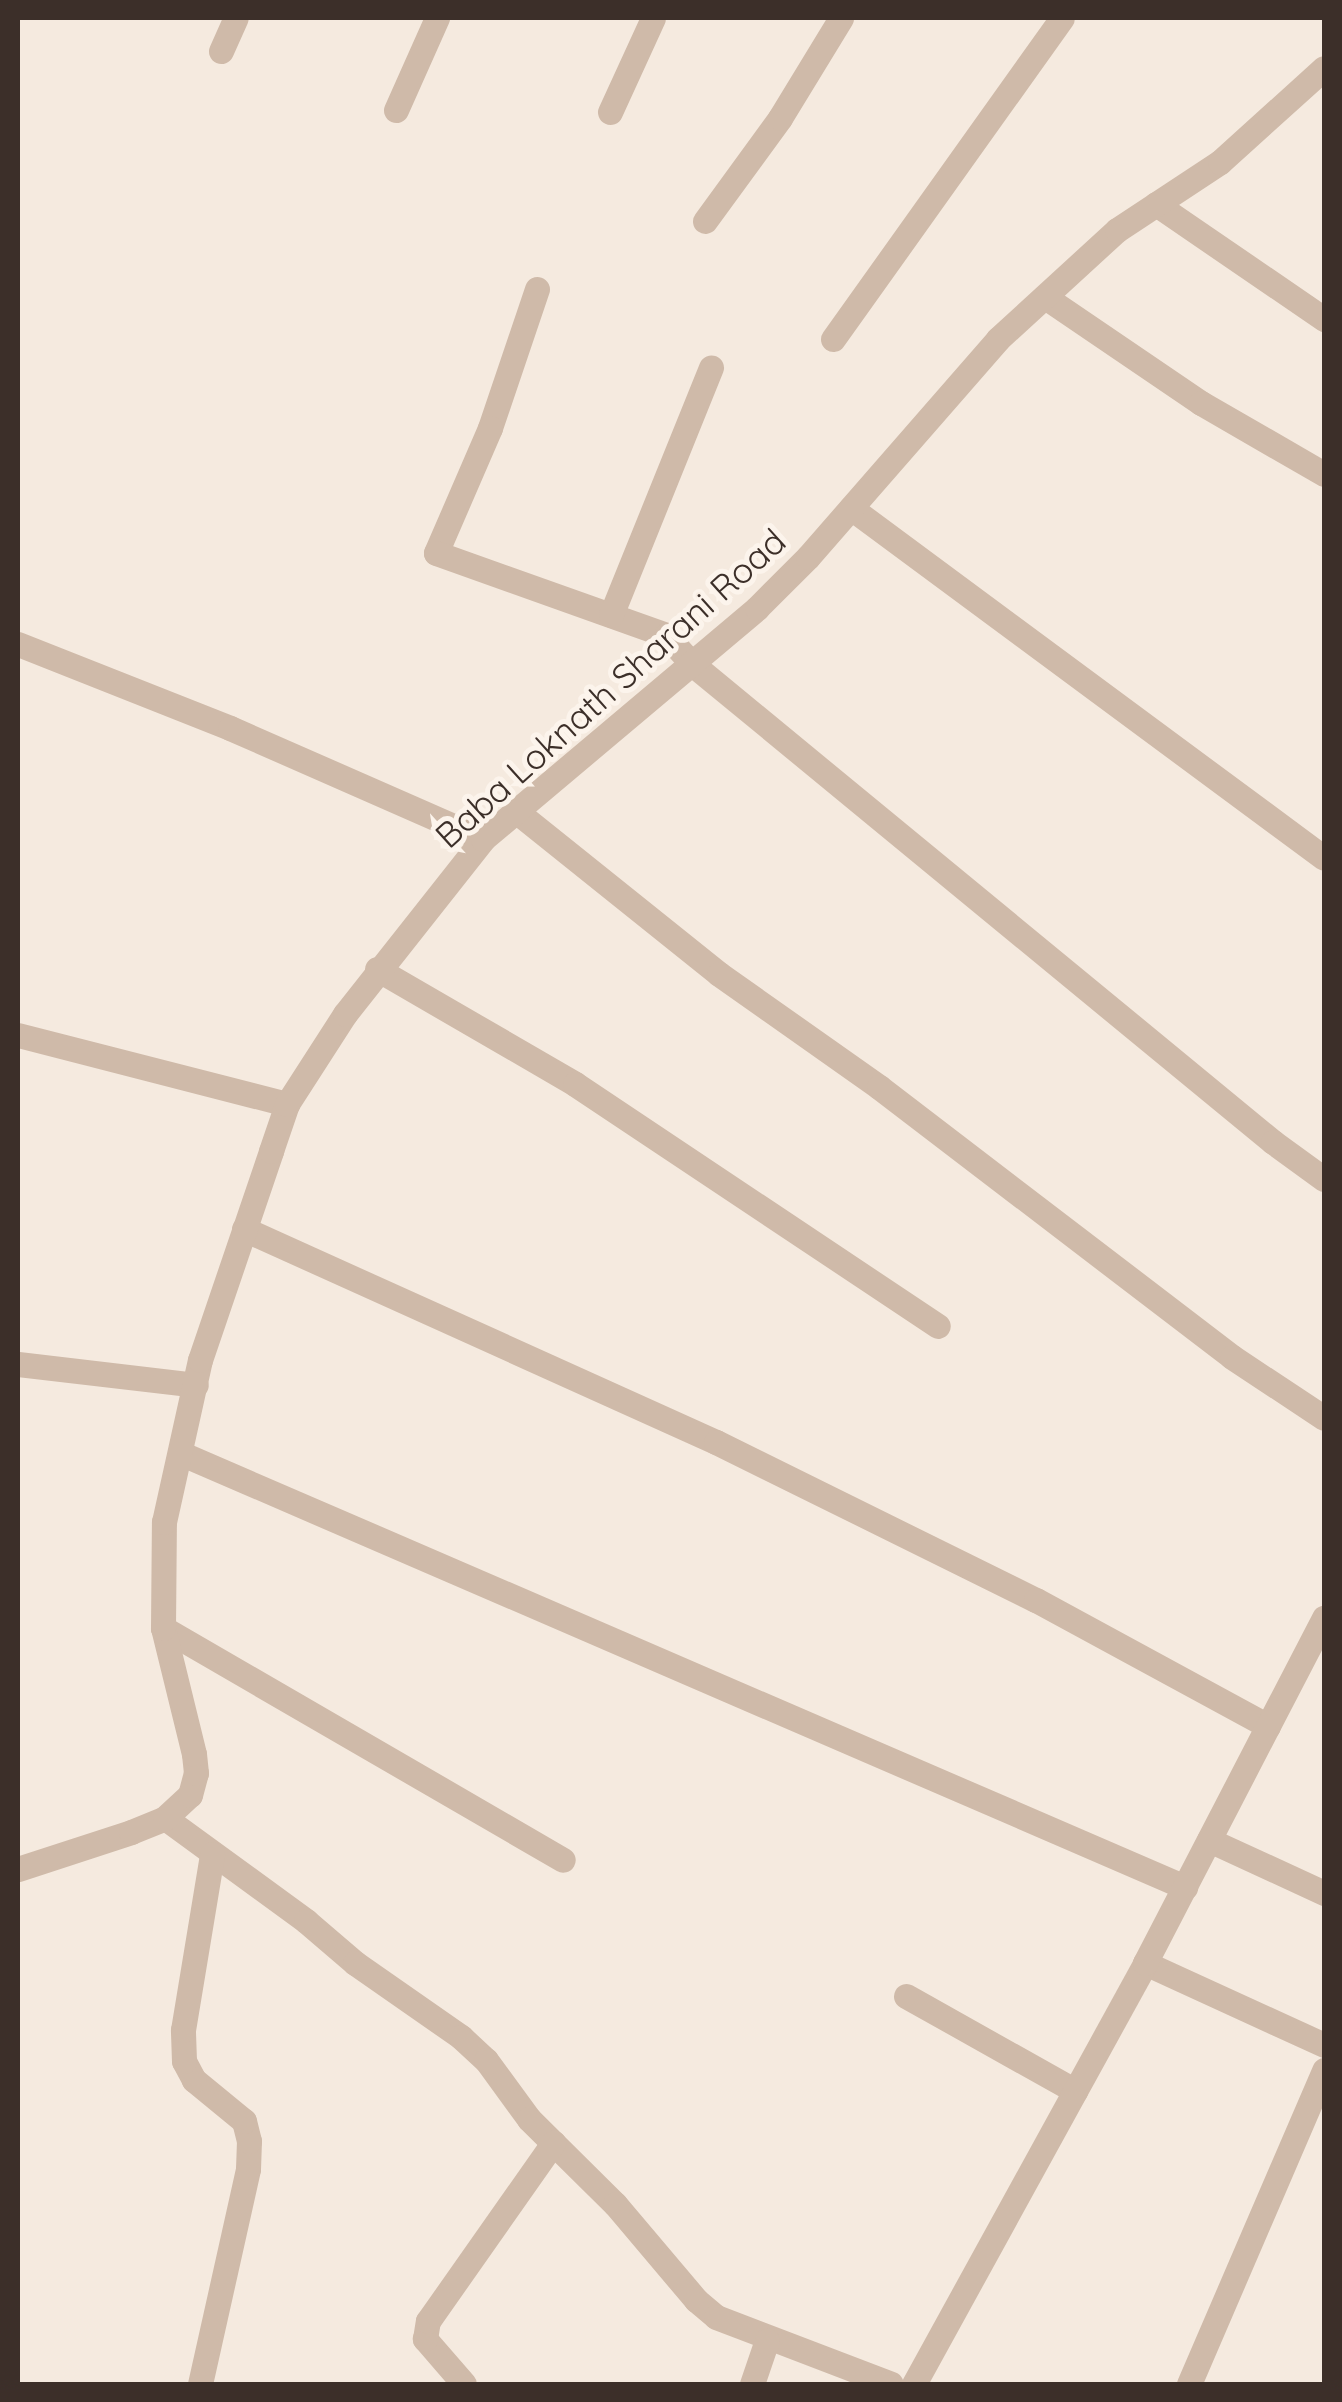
<!DOCTYPE html>
<style>
body{margin:0}
#map{position:relative;width:1342px;height:2402px;overflow:hidden;background:#f5eadf;font-family:Quicksand,sans-serif}
div>[style]{position:absolute}
.street>*{height:25px;margin:-12.5px;padding:0 12.5px;transform-origin:12.5px;border-radius:12.5px;background:#cfbaa9}
span{translate:-50% -50%;white-space:nowrap;text-align:center;line-height:1.15;-webkit-text-stroke:10px #fcf4ec;paint-order:stroke}
.street-label{font-size:35px;color:#3c2f29}
.frame{position:absolute;inset:0;border:20px solid #3c2f29;pointer-events:none}
</style>
<div id="map">
<div class="street">
<div style="left:221px;top:51px;width:36px;rotate:-66deg"></div>
<div style="left:396px;top:110px;width:101px;rotate:-66deg"></div>
<div style="left:610px;top:112px;width:103px;rotate:-65.4deg"></div>
<div style="left:1156px;top:204px;width:204px;rotate:34.4deg"></div>
<div style="left:705px;top:221px;width:127px;rotate:-53.9deg"></div>
<div style="left:780px;top:118px;width:117px;rotate:-58.6deg"></div>
<div style="left:537px;top:289px;width:147px;rotate:108.7deg"></div>
<div style="left:490px;top:428px;width:136px;rotate:113.4deg"></div>
<div style="left:436px;top:553px;width:244px;rotate:19.6deg"></div>
<div style="left:666px;top:635px;width:38px;rotate:48deg"></div>
<div style="left:691px;top:663px;width:754px;rotate:39.46deg"></div>
<div style="left:1273px;top:1142px;width:63px;rotate:36deg"></div>
<div style="left:1045px;top:297px;width:189px;rotate:34.2deg"></div>
<div style="left:1201px;top:403px;width:142px;rotate:30deg"></div>
<div style="left:833px;top:339px;width:394px;rotate:-54.5deg"></div>
<div style="left:851px;top:508px;width:588px;rotate:36.5deg"></div>
<div style="left:611px;top:615px;width:267px;rotate:-68deg"></div>
<div style="left:18px;top:644px;width:228px;rotate:21.6deg"></div>
<div style="left:230px;top:728px;width:276px;rotate:23.7deg"></div>
<div style="left:517px;top:812px;width:259px;rotate:38.7deg"></div>
<div style="left:719px;top:974px;width:196px;rotate:35.2deg"></div>
<div style="left:879px;top:1087px;width:444px;rotate:37.4deg"></div>
<div style="left:1232px;top:1357px;width:110px;rotate:33.5deg"></div>
<div style="left:377px;top:969px;width:229px;rotate:30.1deg"></div>
<div style="left:575px;top:1084px;width:436px;rotate:33.7deg"></div>
<div style="left:18px;top:1035px;width:278px;rotate:14.4deg"></div>
<div style="left:244px;top:1229px;width:518px;rotate:24.29deg"></div>
<div style="left:716px;top:1442px;width:357px;rotate:26.3deg"></div>
<div style="left:1036px;top:1600px;width:264px;rotate:28.5deg"></div>
<div style="left:18px;top:1364px;width:179px;rotate:6.7deg"></div>
<div style="left:180px;top:1453px;width:1095px;rotate:23.36deg"></div>
<div style="left:163px;top:1628px;width:462px;rotate:30.1deg"></div>
<div style="left:165px;top:1818px;width:175px;rotate:36.1deg"></div>
<div style="left:306px;top:1921px;width:65px;rotate:40.6deg"></div>
<div style="left:355px;top:1963px;width:129px;rotate:34.9deg"></div>
<div style="left:461px;top:2037px;width:34px;rotate:43deg"></div>
<div style="left:486px;top:2060px;width:73px;rotate:53.9deg"></div>
<div style="left:529px;top:2119px;width:121px;rotate:44.7deg"></div>
<div style="left:615px;top:2204px;width:126px;rotate:49.8deg"></div>
<div style="left:696px;top:2300px;width:26px;rotate:40deg"></div>
<div style="left:716px;top:2317px;width:187px;rotate:20.9deg"></div>
<div style="left:1209px;top:1840px;width:127px;rotate:24.7deg"></div>
<div style="left:18px;top:1869px;width:119px;rotate:-18.1deg"></div>
<div style="left:131px;top:1832px;width:37px;rotate:-22deg"></div>
<div style="left:165px;top:1818px;width:34px;rotate:-43deg"></div>
<div style="left:190px;top:1795px;width:23px;rotate:-75deg"></div>
<div style="left:196px;top:1773px;width:19px;rotate:-96deg"></div>
<div style="left:194px;top:1754px;width:130px;rotate:-103.8deg"></div>
<div style="left:163px;top:1628px;width:106px;rotate:-89.5deg"></div>
<div style="left:164px;top:1522px;width:166px;rotate:-77.5deg"></div>
<div style="left:200px;top:1360px;width:221px;rotate:-71.2deg"></div>
<div style="left:271px;top:1151px;width:50px;rotate:-71.2deg"></div>
<div style="left:287px;top:1104px;width:107px;rotate:-57.2deg"></div>
<div style="left:345px;top:1014px;width:223px;rotate:-51.7deg"></div>
<div style="left:483px;top:839px;width:358px;rotate:-40.1deg"></div>
<div style="left:757px;top:608px;width:72px;rotate:-45deg"></div>
<div style="left:808px;top:557px;width:289px;rotate:-48.9deg"></div>
<div style="left:998px;top:339px;width:161px;rotate:-42.5deg"></div>
<div style="left:1117px;top:230px;width:123px;rotate:-33.4deg"></div>
<div style="left:1220px;top:162px;width:140px;rotate:-42.1deg"></div>
<div style="left:1145px;top:1963px;width:197px;rotate:24.6deg"></div>
<div style="left:906px;top:1996px;width:194px;rotate:29.3deg"></div>
<div style="left:200px;top:2384px;width:220px;rotate:-77.4deg"></div>
<div style="left:248px;top:2169px;width:28px;rotate:-88deg"></div>
<div style="left:249px;top:2141px;width:21px;rotate:-104deg"></div>
<div style="left:244px;top:2121px;width:65px;rotate:-140.6deg"></div>
<div style="left:194px;top:2080px;width:21px;rotate:-118deg"></div>
<div style="left:184px;top:2061px;width:31px;rotate:-92deg"></div>
<div style="left:183px;top:2030px;width:178px;rotate:-80.6deg"></div>
<div style="left:464px;top:2384px;width:60px;rotate:-130.9deg"></div>
<div style="left:425px;top:2339px;width:18px;rotate:-81deg"></div>
<div style="left:428px;top:2321px;width:218px;rotate:-54.9deg"></div>
<div style="left:752px;top:2384px;width:46px;rotate:-71.2deg"></div>
<div style="left:914px;top:2384px;width:480px;rotate:-61.2deg"></div>
<div style="left:1145px;top:1963px;width:389px;rotate:-62.6deg"></div>
<div style="left:1189px;top:2384px;width:342px;rotate:-66.7deg"></div>
</div>
<div class="street-label">
<span style="left:610px;top:688px;rotate:-42deg">Baba Loknath Sharani Road</span>
</div>
<div class="frame"></div>
</div>
